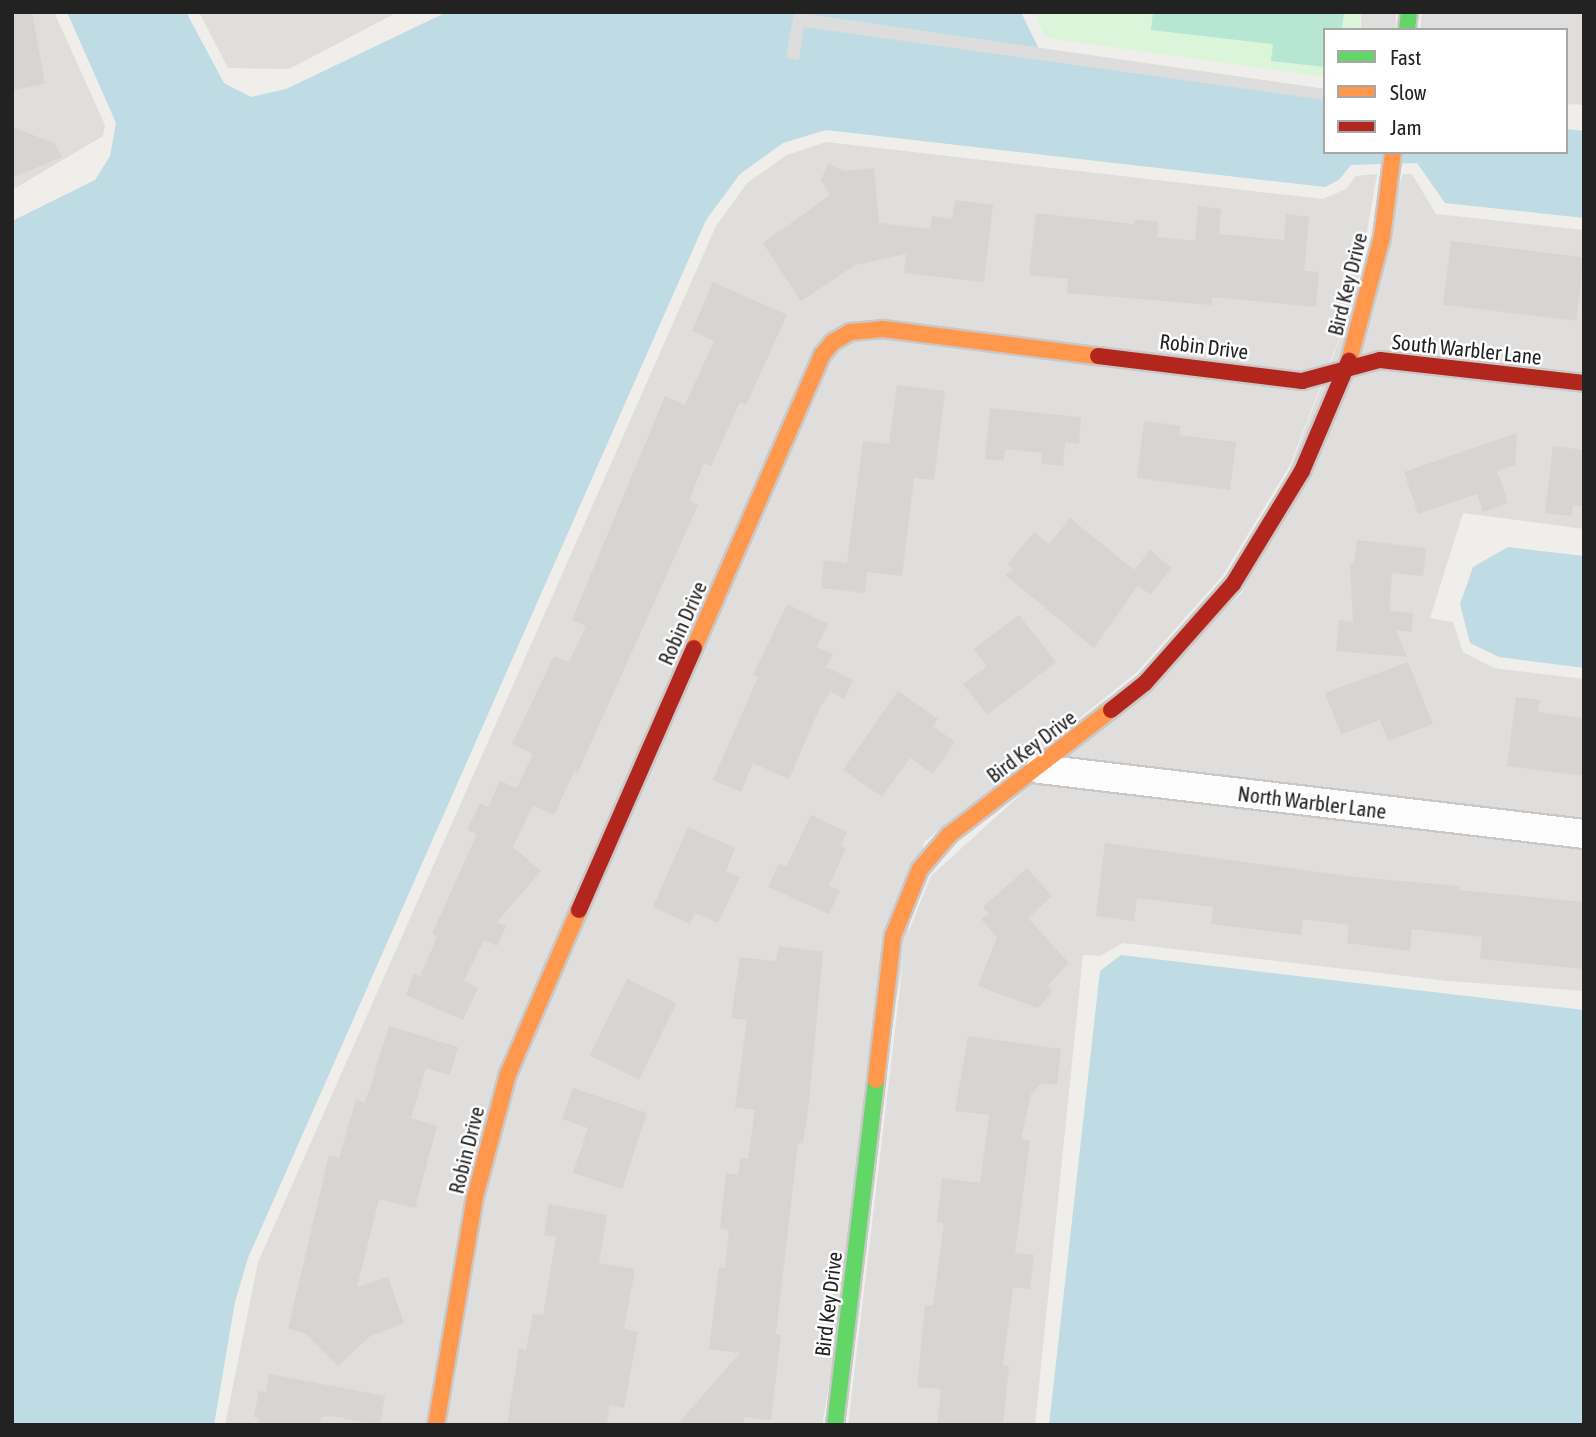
<!DOCTYPE html>
<style>
body{margin:0}
#map{position:relative;width:1596px;height:1437px;overflow:hidden;background:#f0eeeb;font-family:"Asap Condensed",sans-serif}
div>[style]{position:absolute}
.residential>*{inset:0;background:#dfdedc;transform-origin:0 0}
.park>*{inset:0;background:#daf5da}
.pitch>*{inset:0;background:#b7e6d2}
.water>*{inset:0;background:#bfdbe3}
.pier>*{inset:0;background:#dedddd}
.building>*{inset:0;background:#d7d4d2;transform-origin:0 0}
.roads{filter:drop-shadow(2px 0 #c9c8c7) drop-shadow(-2px 0 #c9c8c7) drop-shadow(0 2px #c9c8c7) drop-shadow(0 -2px #c9c8c7)}
.street>*{height:28px;margin:-14px;padding:0 14px;transform-origin:14px;border-radius:14px;background:#fdfcfc}
.fast>*{height:16px;margin:-8px;padding:0 8px;transform-origin:8px;border-radius:8px;background:#63d668}
.slow>*{height:16px;margin:-8px;padding:0 8px;transform-origin:8px;border-radius:8px;background:#ff974d}
.jam>*{height:16px;margin:-8px;padding:0 8px;transform-origin:8px;border-radius:8px;background:#b3261e}
span{translate:-50% -50%;white-space:nowrap;text-align:center;line-height:1.15;-webkit-text-stroke:5px #fff;paint-order:stroke}
.street-label{font-size:21px;color:#222}
.frame{position:absolute;inset:0;border:14px solid #222;pointer-events:none}
.legend{position:absolute;left:1323px;top:28px;width:245px;height:126px;box-sizing:border-box;background:#fff;border:2px solid #a7a7a7;margin:0;padding:9px 12px;list-style:none;font-size:21px;color:#222}
.legend li{display:flex;align-items:center;gap:14px;height:35px}
.legend b{width:35px;border:2px solid #a7a7a7}
</style>
<div id="map">
<div class="residential">
<div style="clip-path:polygon(12px 12px,54px 12px,105px 125px,103px 136px,12px 190px)"></div>
<div style="clip-path:polygon(199px 12px,398px 12px,289px 69px,228px 68px)"></div>
<div style="left:1361px;top:12px;width:35px;height:18px"></div>
<div style="clip-path:polygon(1422px 12px,1584px 12px,1584px 105px,1566px 104px,1566px 30px,1420px 30px)"></div>
<div style="clip-path:polygon(826px 142px,1323px 199px,1346px 189px,1356px 176px,1377px 174px,1356px 295px,1290px 465px,1223px 575px,1137px 672px,924px 842px,822px 1425px,225px 1425px,258px 1262px,716px 226px,747px 183px,787px 155px)"></div>
<div style="clip-path:polygon(1403px 174px,1412px 174px,1436px 214px,1584px 230px,1584px 529px,1463px 513px,1430px 618px,1453px 622px,1463px 652px,1494px 668px,1584px 679px,1584px 991px,1448px 981px,1123px 943px,1100px 956px,1083px 955px,1035px 1425px,848px 1425px,906px 938px,931px 876px,1242px 593px)"></div>
</div>
<div class="park">
<div style="clip-path:polygon(1034px 12px,1361px 12px,1358px 30px,1325px 30px,1325px 77px,1046px 38px)"></div>
</div>
<div class="pitch">
<div style="clip-path:polygon(1153px 12px,1344px 12px,1342px 30px,1325px 30px,1325px 67px,1271px 61px,1273px 44px,1151px 30px)"></div>
</div>
<div class="water">
<div style="clip-path:polygon(67px 12px,186px 12px,224px 83px,251px 97px,286px 89px,447px 12px,1021px 12px,1039px 49px,1325px 89px,1325px 152px,1566px 152px,1566px 129px,1584px 131px,1584px 218px,1445px 203px,1417px 163px,1351px 165px,1339px 180px,1325px 187px,826px 130px,783px 143px,740px 174px,706px 220px,248px 1258px,235px 1302px,214px 1425px,12px 1425px,12px 221px,95px 180px,110px 156px,116px 123px)"></div>
<div style="clip-path:polygon(1508px 547px,1584px 556px,1584px 668px,1499px 657px,1470px 643px,1460px 604px,1473px 567px)"></div>
<div style="clip-path:polygon(1121px 955px,1584px 1010px,1584px 1425px,1049px 1425px,1100px 971px)"></div>
</div>
<div class="pier">
<div style="clip-path:polygon(794px 12px,1325px 89px,1325px 100px,804px 27px,799px 60px,786px 58px)"></div>
</div>
<div class="building">
<div style="clip-path:polygon(32px 12px,45px 84px,12px 90px,12px 15px)"></div>
<div style="clip-path:polygon(12px 127px,54px 143px,62px 157px,12px 178px)"></div>
<div style="clip-path:polygon(828px 163px,844px 171px,874px 168px,879px 223px,930px 229px,932px 216px,952px 219px,955px 200px,993px 205px,984px 282px,904px 273px,906px 254px,855px 265px,801px 301px,763px 243px,830px 195px,821px 180px)"></div>
<div style="clip-path:polygon(1198px 206px,1221px 209px,1219px 234px,1284px 240px,1286px 214px,1309px 217px,1304px 271px,1319px 272px,1316px 307px,1212px 297px,1212px 305px,1067px 293px,1068px 279px,1029px 275px,1036px 213px,1134px 224px,1135px 219px,1158px 222px,1157px 237px,1195px 241px)"></div>
<div style="left:1451px;top:241px;width:134px;height:64px;rotate:7deg"></div>
<div style="clip-path:polygon(713px 282px,787px 315px,746px 405px,740px 402px,711px 466px,704px 463px,689px 501px,698px 505px,577px 774px,574px 772px,554px 815px,533px 805px,513px 847px,541px 871px,497px 922px,506px 926px,497px 946px,484px 940px,464px 981px,478px 988px,463px 1020px,406px 995px,414px 973px,420px 977px,437px 937px,432px 934px,477px 834px,467px 830px,480px 803px,488px 807px,500px 781px,517px 788px,533px 754px,512px 744px,554px 656px,569px 662px,586px 626px,572px 620px,665px 396px,685px 405px,714px 341px,692px 331px)"></div>
<div style="clip-path:polygon(897px 385px,945px 391px,934px 480px,914px 478px,902px 576px,867px 572px,865px 593px,821px 588px,824px 560px,847px 563px,863px 441px,889px 444px)"></div>
<div style="clip-path:polygon(990px 408px,1081px 417px,1079px 444px,1065px 442px,1063px 466px,1041px 464px,1042px 453px,1005px 449px,1004px 461px,985px 459px)"></div>
<div style="clip-path:polygon(1144px 421px,1181px 426px,1179px 435px,1236px 442px,1230px 490px,1137px 478px)"></div>
<div style="clip-path:polygon(1517px 433px,1515px 465px,1497px 471px,1508px 503px,1483px 512px,1477px 494px,1418px 514px,1404px 472px)"></div>
<div style="clip-path:polygon(1553px 446px,1584px 450px,1584px 506px,1573px 505px,1572px 516px,1545px 513px)"></div>
<div style="clip-path:polygon(1070px 518px,1134px 570px,1150px 550px,1172px 568px,1150px 595px,1138px 585px,1094px 648px,1005px 575px,1013px 569px,1007px 565px,1034px 532px,1049px 544px)"></div>
<div style="clip-path:polygon(1357px 540px,1426px 548px,1423px 576px,1392px 573px,1389px 611px,1413px 613px,1412px 632px,1396px 630px,1407px 657px,1336px 651px,1339px 620px,1353px 622px,1350px 563px,1354px 563px)"></div>
<div style="clip-path:polygon(787px 604px,828px 624px,817px 647px,833px 654px,826px 667px,853px 680px,844px 699px,831px 692px,820px 707px,789px 779px,753px 763px,741px 792px,713px 780px,758px 677px,753px 675px)"></div>
<div style="clip-path:polygon(1019px 615px,1056px 662px,987px 715px,963px 684px,987px 666px,974px 649px)"></div>
<div style="clip-path:polygon(1408px 662px,1433px 724px,1388px 741px,1380px 720px,1341px 734px,1325px 693px)"></div>
<div style="clip-path:polygon(898px 691px,938px 719px,933px 726px,955px 742px,933px 774px,910px 758px,882px 797px,843px 770px)"></div>
<div style="clip-path:polygon(1516px 697px,1540px 700px,1538px 712px,1582px 718px,1584px 776px,1507px 766px)"></div>
<div style="clip-path:polygon(811px 815px,847px 832px,841px 846px,846px 848px,829px 886px,840px 890px,829px 914px,768px 887px,779px 863px,786px 867px)"></div>
<div style="clip-path:polygon(688px 827px,735px 848px,726px 871px,740px 877px,718px 923px,695px 913px,690px 924px,653px 907px)"></div>
<div style="clip-path:polygon(1105px 843px,1355px 877px,1459px 886px,1459px 890px,1584px 902px,1584px 969px,1480px 959px,1482px 937px,1412px 929px,1410px 951px,1347px 943px,1349px 925px,1303px 919px,1301px 935px,1211px 924px,1213px 907px,1137px 898px,1134px 921px,1096px 916px)"></div>
<div style="clip-path:polygon(1027px 868px,1052px 896px,1028px 918px,1069px 963px,1048px 985px,1052px 992px,1038px 1008px,978px 986px,997px 937px,981px 919px,989px 914px,983px 907px)"></div>
<div style="clip-path:polygon(779px 946px,823px 952px,808px 1110px,803px 1143px,798px 1143px,776px 1334px,781px 1335px,771px 1420px,744px 1417px,744px 1425px,677px 1425px,740px 1353px,709px 1349px,719px 1267px,725px 1268px,729px 1230px,720px 1229px,726px 1173px,738px 1175px,740px 1158px,748px 1159px,755px 1110px,735px 1107px,747px 1020px,731px 1018px,740px 957px,776px 961px)"></div>
<div style="left:627px;top:979px;width:55px;height:85px;rotate:26deg"></div>
<div style="clip-path:polygon(389px 1026px,458px 1047px,450px 1075px,426px 1068px,411px 1118px,437px 1126px,415px 1208px,379px 1199px,357px 1287px,388px 1277px,404px 1323px,369px 1337px,338px 1366px,305px 1333px,288px 1329px,329px 1155px,339px 1158px,356px 1100px,365px 1103px)"></div>
<div style="clip-path:polygon(968px 1036px,1061px 1049px,1057px 1085px,1042px 1083px,1031px 1094px,1021px 1139px,1030px 1141px,1015px 1253px,1034px 1255px,1030px 1289px,1013px 1287px,1003px 1365px,1009px 1366px,1003px 1425px,937px 1425px,941px 1389px,917px 1387px,925px 1305px,933px 1306px,944px 1223px,937px 1222px,942px 1178px,980px 1183px,989px 1115px,955px 1111px)"></div>
<div style="clip-path:polygon(573px 1088px,647px 1113px,622px 1189px,573px 1173px,588px 1128px,562px 1119px)"></div>
<div style="clip-path:polygon(549px 1204px,607px 1215px,599px 1263px,635px 1269px,624px 1329px,638px 1332px,624px 1408px,609px 1405px,607px 1425px,507px 1425px,519px 1349px,526px 1350px,533px 1314px,543px 1315px,556px 1237px,544px 1235px)"></div>
<div style="clip-path:polygon(269px 1374px,385px 1396px,380px 1425px,330px 1416px,321px 1417px,320px 1425px,258px 1425px,259px 1418px,254px 1417px,259px 1391px,266px 1392px)"></div>
</div>
<div class="roads">
<div class="street">
<div style="left:1040px;top:769px;width:548px;rotate:6.81deg"></div>
</div>
<div class="fast">
<div style="left:1407px;top:30px;width:18px;rotate:-84deg"></div>
<div style="left:835px;top:1425px;width:347px;rotate:-83.2deg"></div>
</div>
<div class="slow">
<div style="left:1349px;top:361px;width:128px;rotate:-75.1deg"></div>
<div style="left:1382px;top:237px;width:86px;rotate:-82.6deg"></div>
<div style="left:694px;top:648px;width:320px;rotate:-66.4deg"></div>
<div style="left:822px;top:355px;width:17px;rotate:-50deg"></div>
<div style="left:833px;top:342px;width:20px;rotate:-30deg"></div>
<div style="left:850px;top:332px;width:33px;rotate:-5deg"></div>
<div style="left:883px;top:329px;width:217px;rotate:7.2deg"></div>
<div style="left:876px;top:1080px;width:145px;rotate:-83.3deg"></div>
<div style="left:893px;top:936px;width:72px;rotate:-68.1deg"></div>
<div style="left:920px;top:869px;width:45px;rotate:-49.5deg"></div>
<div style="left:949px;top:835px;width:205px;rotate:-37.7deg"></div>
<div style="left:436px;top:1425px;width:231px;rotate:-80.3deg"></div>
<div style="left:475px;top:1197px;width:127px;rotate:-75deg"></div>
<div style="left:508px;top:1074px;width:179px;rotate:-66.6deg"></div>
</div>
<div class="jam">
<div style="left:1098px;top:356px;width:206px;rotate:7deg"></div>
<div style="left:1302px;top:381px;width:81px;rotate:-15.1deg"></div>
<div style="left:1380px;top:360px;width:205px;rotate:6.4deg"></div>
<div style="left:1111px;top:710px;width:43px;rotate:-38.5deg"></div>
<div style="left:1145px;top:683px;width:132px;rotate:-48.4deg"></div>
<div style="left:1233px;top:584px;width:132px;rotate:-58.6deg"></div>
<div style="left:1302px;top:471px;width:120px;rotate:-66.9deg"></div>
<div style="left:579px;top:910px;width:286px;rotate:-66.3deg"></div>
</div>
</div>
<div class="street-label">
<span style="left:1347px;top:284px;rotate:-76deg">Bird Key Drive</span>
<span style="left:1204px;top:346px;rotate:7deg">Robin Drive</span>
<span style="left:1467px;top:349px;rotate:6deg">South Warbler Lane</span>
<span style="left:682px;top:623px;rotate:-66deg">Robin Drive</span>
<span style="left:1031px;top:746px;rotate:-37deg">Bird Key Drive</span>
<span style="left:1312px;top:802px;rotate:7deg">North Warbler Lane</span>
<span style="left:466px;top:1150px;rotate:-76deg">Robin Drive</span>
<span style="left:828px;top:1304px;rotate:-83deg">Bird Key Drive</span>
</div>
<div class="frame"></div>
<ul class="legend">
<li><b style="height:9px;background:#63d668"></b>Fast</li>
<li><b style="height:9px;background:#ff974d"></b>Slow</li>
<li><b style="height:9px;background:#b3261e"></b>Jam</li>
</ul>
</div>
